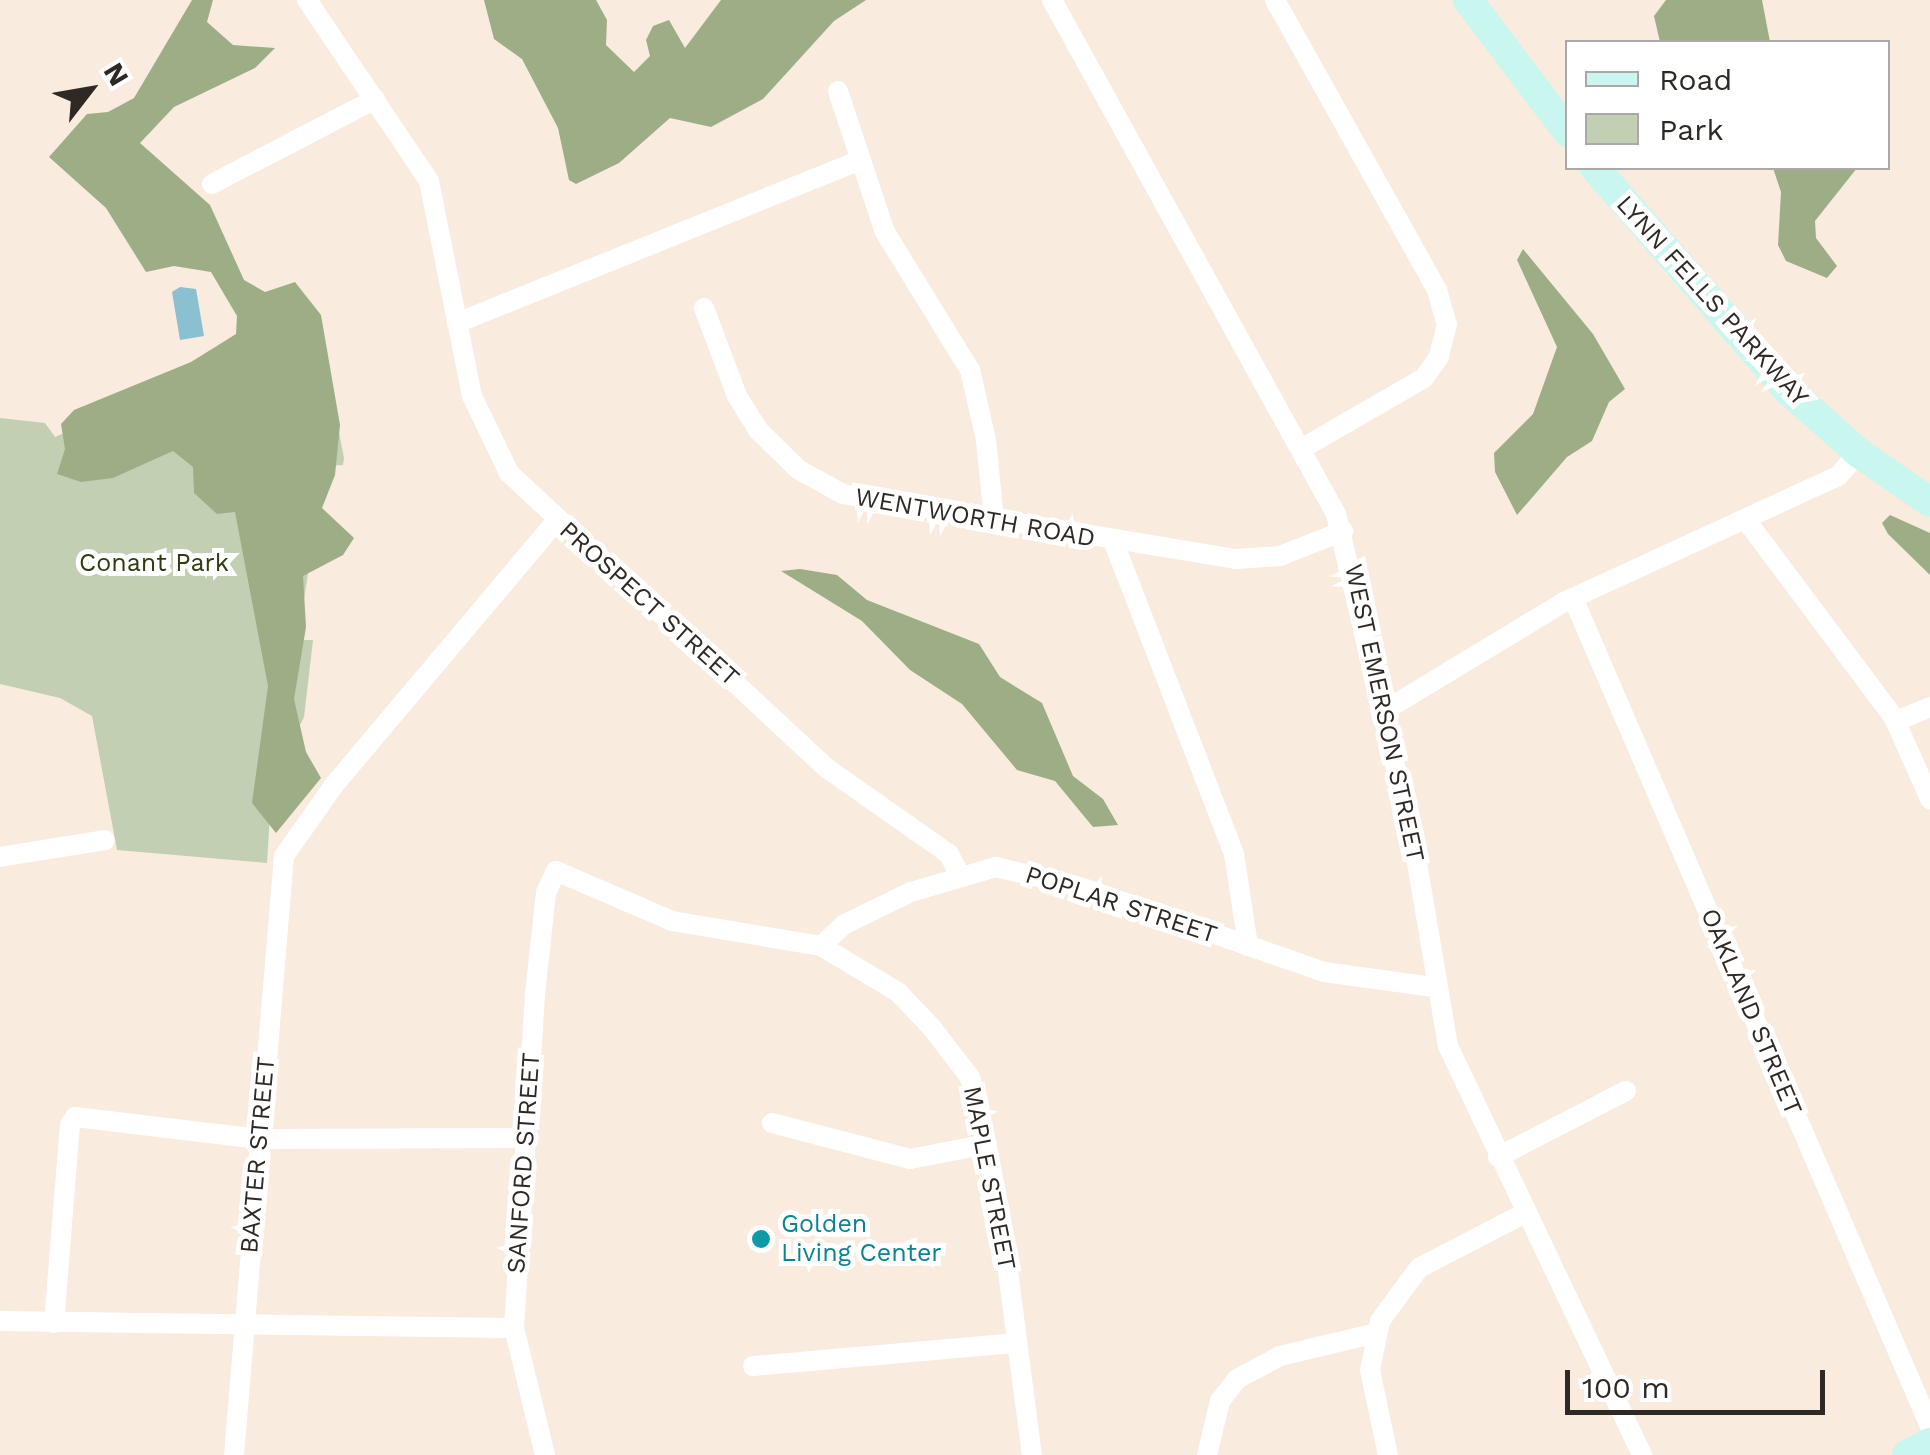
<!DOCTYPE html>
<style>
body{margin:0}
#map{position:relative;width:1930px;height:1455px;overflow:hidden;background:#f9ebde;font-family:"Work Sans",sans-serif}
div>[style]{position:absolute}
.green>*{inset:0;background:#c3cfb3}
.forest>*{inset:0;background:#9dae86}
.water>*{inset:0;background:#8bc0d0}
.street>*{height:20px;margin:-10px;padding:0 10px;transform-origin:10px;border-radius:10px;background:#fff}
.secondary>*{height:30px;margin:-15px;padding:0 15px;transform-origin:15px;border-radius:15px;background:#c9f7ef}
.dots>*{width:28px;height:28px;translate:-50% -50%;box-sizing:border-box;border:5px solid #fff;border-radius:50%}
span{translate:-50% -50%;white-space:nowrap;text-align:center;line-height:1.15;-webkit-text-stroke:10px #fff;paint-order:stroke}
.street-label{font-size:25px;color:#2e2924}
.park-label{font-size:25px;color:#2d3d0f}
.culture-label{font-size:25px;color:#0d838f}
.left{translate:0 -50%;text-align:left}
.legend{position:absolute;left:1565px;top:40px;width:325px;height:130px;box-sizing:border-box;background:#fff;border:2px solid #aba9a7;margin:0;padding:12px 18px;list-style:none;font-size:30px;color:#2e2924}
.legend li{display:flex;align-items:center;gap:20px;height:50px}
.legend b{width:50px;border:2px solid #aba9a7}
.north{position:absolute;left:40px;top:40px;width:100px;height:100px;-webkit-text-stroke:8px #fff;paint-order:stroke;rotate:59deg;font-size:28px;font-weight:700;line-height:40px;text-align:center;color:#2e2924}
.north::after{content:'';display:block;margin:auto;width:35px;height:45px;background:#2e2924;clip-path:polygon(50% 0,100% 100%,50% 72%,0 100%)}
.scale{position:absolute;left:1565px;top:1370px;width:260px;height:45px;box-sizing:border-box;border:5px solid #2e2924;border-top:0;padding-left:12px;font-size:30px;line-height:35px;white-space:nowrap;color:#2e2924;-webkit-text-stroke:8px #fff;paint-order:stroke}
</style>
<div id="map">
<div class="green">
<div style="clip-path:polygon(317px 320px,344px 458px,343px 465px,324px 466px,298px 640px,313px 640px,304px 717px,272px 782px,267px 863px,117px 850px,92px 716px,60px 698px,0 684px,0 418px,45px 423px,55px 437px)"></div>
</div>
<div class="forest">
<div style="clip-path:polygon(192px 0,213px 0,207px 22px,233px 45px,275px 48px,255px 68px,174px 107px,140px 143px,210px 205px,244px 280px,265px 292px,295px 282px,321px 315px,340px 425px,335px 475px,322px 508px,354px 538px,343px 555px,303px 576px,306px 627px,294px 699px,306px 752px,321px 778px,276px 833px,252px 803px,268px 686px,235px 512px,217px 514px,194px 493px,193px 467px,173px 451px,113px 478px,81px 482px,57px 474px,65px 449px,61px 424px,74px 410px,191px 362px,236px 334px,237px 316px,211px 272px,174px 266px,146px 272px,106px 208px,49px 157px,87px 114px,108px 112px,134px 98px)"></div>
<div style="clip-path:polygon(484px 0,596px 0,607px 20px,606px 45px,634px 72px,650px 56px,646px 40px,653px 26px,669px 20px,685px 48px,721px 0,866px 0,834px 21px,763px 99px,711px 127px,670px 118px,619px 163px,576px 184px,569px 180px,558px 128px,522px 59px,494px 39px)"></div>
<div style="clip-path:polygon(1666px 0,1762px 0,1770px 42px,1660px 42px,1654px 16px)"></div>
<div style="clip-path:polygon(1773px 168px,1857px 168px,1815px 221px,1816px 238px,1837px 266px,1827px 278px,1786px 261px,1778px 245px,1781px 192px)"></div>
<div style="clip-path:polygon(1523px 249px,1593px 334px,1625px 389px,1609px 402px,1592px 441px,1567px 457px,1517px 515px,1495px 472px,1494px 453px,1533px 414px,1557px 347px,1517px 260px)"></div>
<div style="clip-path:polygon(1890px 515px,1930px 533px,1930px 575px,1888px 534px,1882px 523px)"></div>
<div style="clip-path:polygon(800px 569px,837px 575px,867px 600px,979px 644px,1000px 677px,1042px 703px,1073px 776px,1103px 799px,1118px 825px,1093px 827px,1055px 781px,1017px 770px,962px 704px,910px 670px,862px 621px,781px 571px)"></div>
</div>
<div class="water">
<div style="clip-path:polygon(180px 287px,196px 289px,204px 336px,180px 340px,172px 292px)"></div>
</div>
<div class="street">
<div style="left:307px;top:0;width:218px;rotate:56deg"></div>
<div style="left:429px;top:181px;width:219px;rotate:78.7deg"></div>
<div style="left:472px;top:396px;width:85px;rotate:64.3deg"></div>
<div style="left:509px;top:473px;width:435px;rotate:42.9deg"></div>
<div style="left:828px;top:769px;width:148px;rotate:35.1deg"></div>
<div style="left:949px;top:854px;width:22px;rotate:63deg"></div>
<div style="left:1052px;top:0;width:587px;rotate:61.08deg"></div>
<div style="left:1336px;top:514px;width:346px;rotate:76.8deg"></div>
<div style="left:1415px;top:851px;width:198px;rotate:80.4deg"></div>
<div style="left:1448px;top:1046px;width:453px;rotate:64.6deg"></div>
<div style="left:1275px;top:0;width:332px;rotate:60.8deg"></div>
<div style="left:1437px;top:290px;width:35px;rotate:74deg"></div>
<div style="left:1447px;top:324px;width:34px;rotate:104deg"></div>
<div style="left:1439px;top:357px;width:26px;rotate:126deg"></div>
<div style="left:1424px;top:378px;width:140px;rotate:150deg"></div>
<div style="left:838px;top:91px;width:149px;rotate:71.6deg"></div>
<div style="left:885px;top:232px;width:162px;rotate:58.4deg"></div>
<div style="left:970px;top:370px;width:72px;rotate:77.1deg"></div>
<div style="left:986px;top:440px;width:80px;rotate:84.3deg"></div>
<div style="left:212px;top:184px;width:184px;rotate:-27.5deg"></div>
<div style="left:704px;top:308px;width:94px;rotate:69.4deg"></div>
<div style="left:737px;top:396px;width:40px;rotate:58deg"></div>
<div style="left:758px;top:430px;width:57px;rotate:44.3deg"></div>
<div style="left:799px;top:470px;width:50px;rotate:28.6deg"></div>
<div style="left:843px;top:494px;width:398px;rotate:9.4deg"></div>
<div style="left:1236px;top:559px;width:44px;rotate:-3.9deg"></div>
<div style="left:1280px;top:556px;width:68px;rotate:-21.6deg"></div>
<div style="left:457px;top:323px;width:432px;rotate:-22deg"></div>
<div style="left:1746px;top:520px;width:247px;rotate:53.2deg"></div>
<div style="left:1894px;top:718px;width:89px;rotate:66deg"></div>
<div style="left:1114px;top:543px;width:333px;rotate:68.9deg"></div>
<div style="left:1234px;top:854px;width:93px;rotate:81.3deg"></div>
<div style="left:1573px;top:598px;width:902px;rotate:66.68deg"></div>
<div style="left:1384px;top:711px;width:210px;rotate:-31.2deg"></div>
<div style="left:1564px;top:602px;width:302px;rotate:-24.7deg"></div>
<div style="left:1838px;top:476px;width:31px;rotate:-48deg"></div>
<div style="left:1896px;top:721px;width:37px;rotate:-22deg"></div>
<div style="left:0;top:857px;width:106px;rotate:-9.2deg"></div>
<div style="left:821px;top:946px;width:33px;rotate:-43deg"></div>
<div style="left:845px;top:924px;width:73px;rotate:-25.9deg"></div>
<div style="left:911px;top:892px;width:89px;rotate:-16.4deg"></div>
<div style="left:996px;top:867px;width:86px;rotate:13.4deg"></div>
<div style="left:1080px;top:887px;width:258px;rotate:19.2deg"></div>
<div style="left:1324px;top:972px;width:111px;rotate:7.8deg"></div>
<div style="left:772px;top:1123px;width:143px;rotate:14.6deg"></div>
<div style="left:910px;top:1159px;width:78px;rotate:-11deg"></div>
<div style="left:1498px;top:1157px;width:144px;rotate:-27.3deg"></div>
<div style="left:0;top:1321px;width:514px;rotate:0.78deg"></div>
<div style="left:54px;top:1323px;width:199px;rotate:-85.4deg"></div>
<div style="left:70px;top:1125px;width:9px;rotate:-58deg"></div>
<div style="left:75px;top:1117px;width:185px;rotate:6.8deg"></div>
<div style="left:259px;top:1139px;width:267px;rotate:-0.2deg"></div>
<div style="left:753px;top:1366px;width:265px;rotate:-5deg"></div>
<div style="left:234px;top:1455px;width:601px;rotate:-85.23deg"></div>
<div style="left:284px;top:856px;width:87px;rotate:-54.8deg"></div>
<div style="left:334px;top:785px;width:345px;rotate:-49.9deg"></div>
<div style="left:545px;top:1455px;width:131px;rotate:-103.7deg"></div>
<div style="left:514px;top:1328px;width:335px;rotate:-86.4deg"></div>
<div style="left:535px;top:994px;width:102px;rotate:-83.8deg"></div>
<div style="left:546px;top:893px;width:24px;rotate:-66deg"></div>
<div style="left:556px;top:871px;width:126px;rotate:23.3deg"></div>
<div style="left:672px;top:921px;width:151px;rotate:9.5deg"></div>
<div style="left:821px;top:946px;width:90px;rotate:30.9deg"></div>
<div style="left:898px;top:992px;width:50px;rotate:46.6deg"></div>
<div style="left:932px;top:1028px;width:61px;rotate:52.4deg"></div>
<div style="left:969px;top:1076px;width:27px;rotate:70deg"></div>
<div style="left:978px;top:1101px;width:126px;rotate:79deg"></div>
<div style="left:1002px;top:1225px;width:232px;rotate:82.6deg"></div>
<div style="left:1207px;top:1455px;width:56px;rotate:-76.5deg"></div>
<div style="left:1220px;top:1401px;width:28px;rotate:-52deg"></div>
<div style="left:1237px;top:1379px;width:49px;rotate:-28.1deg"></div>
<div style="left:1280px;top:1356px;width:95px;rotate:-13.4deg"></div>
<div style="left:1388px;top:1455px;width:87px;rotate:-102deg"></div>
<div style="left:1370px;top:1370px;width:50px;rotate:-78.5deg"></div>
<div style="left:1380px;top:1321px;width:66px;rotate:-53.7deg"></div>
<div style="left:1419px;top:1268px;width:119px;rotate:-27.4deg"></div>
</div>
<div class="secondary">
<div style="left:1468px;top:0;width:166px;rotate:52.9deg"></div>
<div style="left:1595px;top:168px;width:296px;rotate:49deg"></div>
<div style="left:1789px;top:391px;width:94px;rotate:41.5deg"></div>
<div style="left:1859px;top:453px;width:86px;rotate:34.6deg"></div>
<div style="left:1907px;top:1455px;width:26px;rotate:-28deg"></div>
</div>
<div class="dots">
<div style="left:761px;top:1239px;background:#0f9aa8"></div>
</div>
<div class="street-label">
<span style="left:1712px;top:301px;rotate:48deg">LYNN FELLS PARKWAY</span>
<span style="left:975px;top:518px;rotate:10deg">WENTWORTH ROAD</span>
<span style="left:649px;top:604px;rotate:42deg">PROSPECT STREET</span>
<span style="left:1384px;top:713px;rotate:78deg">WEST EMERSON STREET</span>
<span style="left:1121px;top:905px;rotate:18deg">POPLAR STREET</span>
<span style="left:1751px;top:1012px;rotate:67deg">OAKLAND STREET</span>
<span style="left:258px;top:1155px;rotate:-85deg">BAXTER STREET</span>
<span style="left:524px;top:1163px;rotate:-86deg">SANFORD STREET</span>
<span style="left:989px;top:1178px;rotate:79deg">MAPLE STREET</span>
</div>
<div class="park-label">
<span style="left:154px;top:563px">Conant Park</span>
</div>
<div class="culture-label">
<span class="left" style="left:781px;top:1239px">Golden<br>Living Center</span>
</div>
<ul class="legend">
<li><b style="height:12px;background:#c9f7ef"></b>Road</li>
<li><b style="height:28px;background:#c3cfb3"></b>Park</li>
</ul>
<div class="north">N</div>
<div class="scale">100 m</div>
</div>
